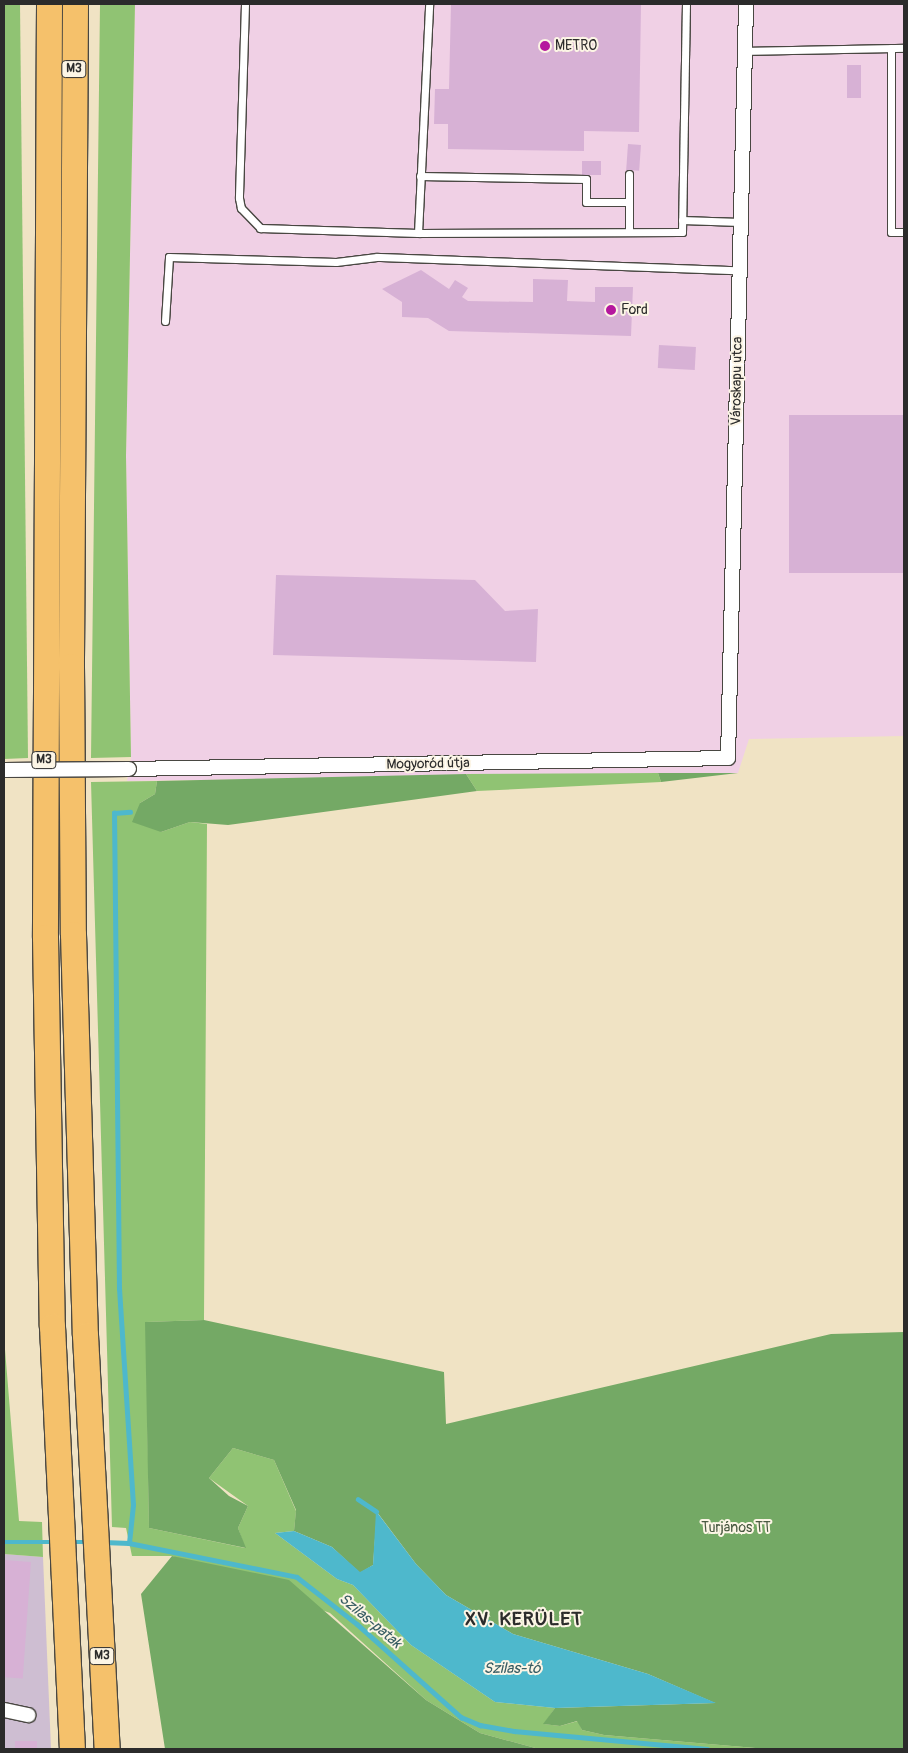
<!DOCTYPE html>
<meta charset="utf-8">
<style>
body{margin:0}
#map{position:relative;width:908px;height:1753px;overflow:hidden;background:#f0e3c4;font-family:Pangolin,sans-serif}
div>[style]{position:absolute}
.built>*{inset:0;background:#f0d0e5}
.industrial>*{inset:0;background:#cebed2}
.green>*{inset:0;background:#90c373}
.forest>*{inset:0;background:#74a965}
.water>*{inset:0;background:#4eb8cc}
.stream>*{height:4.5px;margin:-2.25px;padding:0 2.25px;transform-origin:2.25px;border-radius:2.25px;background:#4eb8cc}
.building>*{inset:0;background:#d7b1d5;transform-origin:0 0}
.roads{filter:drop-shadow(1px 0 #494742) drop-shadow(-1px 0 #494742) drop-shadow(0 1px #494742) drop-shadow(0 -1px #494742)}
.service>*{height:7px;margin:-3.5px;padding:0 3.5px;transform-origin:3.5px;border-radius:3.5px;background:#fff}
.minor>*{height:14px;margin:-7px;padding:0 7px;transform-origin:7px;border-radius:7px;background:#fff}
.motorway>*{height:25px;margin:-12.5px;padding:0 12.5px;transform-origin:12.5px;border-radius:12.5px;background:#f5c16b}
.bridges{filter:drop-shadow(1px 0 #494742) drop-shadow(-1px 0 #494742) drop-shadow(0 1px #494742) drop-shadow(0 -1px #494742)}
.minor-bridge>*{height:14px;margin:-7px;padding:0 7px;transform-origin:7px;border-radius:7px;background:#fff}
.dots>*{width:14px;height:14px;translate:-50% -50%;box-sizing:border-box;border:2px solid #fcf5e5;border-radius:50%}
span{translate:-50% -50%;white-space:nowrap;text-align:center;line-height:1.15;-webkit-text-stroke:4px #fcf5e5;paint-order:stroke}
.shield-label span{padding:1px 4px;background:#fcf5e5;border:1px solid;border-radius:4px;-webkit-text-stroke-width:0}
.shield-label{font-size:12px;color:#2b2b2b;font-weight:700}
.poi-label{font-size:14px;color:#2b2b2b}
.left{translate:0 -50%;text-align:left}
.street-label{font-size:14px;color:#2b2b2b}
.park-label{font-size:14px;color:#495941}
.water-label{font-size:15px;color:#375c63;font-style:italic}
.district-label{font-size:19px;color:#2b2b2b;font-weight:700;letter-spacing:1px}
.frame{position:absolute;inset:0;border:5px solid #2b2b2b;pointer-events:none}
</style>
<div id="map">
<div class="built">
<div style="clip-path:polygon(135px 4px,904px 4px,904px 736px,749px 739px,738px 773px,127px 781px,131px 757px,126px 456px)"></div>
</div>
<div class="industrial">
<div style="clip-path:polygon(4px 1554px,43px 1557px,51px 1749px,4px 1749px)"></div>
</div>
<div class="green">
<div style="clip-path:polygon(4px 4px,20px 4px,28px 758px,4px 759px)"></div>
<div style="clip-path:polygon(100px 4px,135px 4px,126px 456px,131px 757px,91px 758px)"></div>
<div style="clip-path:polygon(658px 773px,661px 782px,477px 791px,466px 774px)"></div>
<div style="clip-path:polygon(157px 781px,155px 794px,140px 803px,161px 832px,190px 822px,207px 824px,204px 1320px,146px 1322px,149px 1528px,245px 1548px,238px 1528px,248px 1506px,209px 1478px,233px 1448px,274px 1460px,296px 1511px,294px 1531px,275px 1533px,337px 1579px,353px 1585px,411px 1645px,495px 1702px,555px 1708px,544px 1724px,560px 1726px,578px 1721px,582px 1730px,604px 1735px,768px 1749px,539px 1749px,480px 1733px,426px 1700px,330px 1613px,172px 1556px,132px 1556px,126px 1528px,112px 1527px,91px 782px)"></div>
<div style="clip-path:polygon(4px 1337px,19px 1521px,42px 1522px,43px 1557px,4px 1554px)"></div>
</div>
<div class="forest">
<div style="clip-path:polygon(658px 773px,738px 773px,661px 782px)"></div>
<div style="clip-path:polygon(466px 774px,477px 791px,228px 825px,190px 822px,161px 832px,132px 822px,140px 803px,155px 794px,157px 781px)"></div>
<div style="clip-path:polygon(204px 1320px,444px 1372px,446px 1424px,831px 1334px,904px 1332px,904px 1749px,768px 1749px,604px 1735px,582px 1730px,577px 1721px,560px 1726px,543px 1724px,555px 1708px,715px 1703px,648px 1674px,513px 1634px,446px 1595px,416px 1564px,377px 1512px,373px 1565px,360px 1573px,332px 1547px,294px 1531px,296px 1510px,274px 1460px,233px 1448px,209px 1478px,229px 1496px,248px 1506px,238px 1528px,246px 1548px,149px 1528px,145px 1322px)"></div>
<div style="clip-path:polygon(172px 1556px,289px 1580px,426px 1700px,480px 1733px,539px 1749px,165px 1749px,141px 1594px)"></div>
</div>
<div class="water">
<div style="clip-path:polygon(376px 1511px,416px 1564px,446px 1595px,513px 1634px,648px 1674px,716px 1703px,555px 1708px,495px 1702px,411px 1645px,353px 1585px,337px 1579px,275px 1533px,294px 1531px,332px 1547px,360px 1572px,373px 1565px)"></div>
</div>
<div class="stream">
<div style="left:358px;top:1499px;width:22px;rotate:34deg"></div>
<div style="left:4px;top:1542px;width:51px"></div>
<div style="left:70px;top:1542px;width:17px"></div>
<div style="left:103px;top:1542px;width:26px;rotate:2deg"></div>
<div style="left:129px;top:1543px;width:171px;rotate:11.4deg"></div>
<div style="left:297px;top:1577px;width:76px;rotate:38.1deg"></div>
<div style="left:357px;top:1624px;width:140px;rotate:41.8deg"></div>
<div style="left:461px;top:1717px;width:21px;rotate:23deg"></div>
<div style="left:480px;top:1725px;width:35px;rotate:10deg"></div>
<div style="left:514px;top:1731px;width:194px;rotate:5.3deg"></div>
<div style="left:129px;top:1543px;width:38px;rotate:-84deg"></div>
<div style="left:133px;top:1505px;width:216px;rotate:-93.7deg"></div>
<div style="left:119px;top:1289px;width:476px;rotate:-90.6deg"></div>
<div style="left:114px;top:813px;width:16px;rotate:-4deg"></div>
</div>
<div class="building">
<div style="clip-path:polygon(451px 4px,641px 4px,639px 132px,584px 131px,584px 151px,448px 149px,448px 124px,434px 124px,435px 89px,449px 89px)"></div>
<div style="left:847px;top:65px;width:14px;height:33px"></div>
<div style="left:628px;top:144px;width:13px;height:26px;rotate:4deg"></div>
<div style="left:582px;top:161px;width:19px;height:14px"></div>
<div style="clip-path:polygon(421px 270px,449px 289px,455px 280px,468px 288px,462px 297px,468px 301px,533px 302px,533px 279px,568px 280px,567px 301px,595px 302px,595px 287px,633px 287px,631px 336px,449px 331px,428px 318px,402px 317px,402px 302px,382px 289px)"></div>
<div style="left:659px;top:345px;width:37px;height:23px;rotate:3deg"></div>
<div style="left:904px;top:415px;width:158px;height:115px;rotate:90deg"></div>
<div style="clip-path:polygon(276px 575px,475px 580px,505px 611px,538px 609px,536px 662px,273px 655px)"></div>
<div style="left:4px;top:1560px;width:27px;height:117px;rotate:4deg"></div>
<div style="left:37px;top:1741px;width:8px;height:22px;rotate:90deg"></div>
</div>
<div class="roads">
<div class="service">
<div style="left:245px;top:4px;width:194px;rotate:91.8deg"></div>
<div style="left:239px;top:198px;width:10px;rotate:79deg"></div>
<div style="left:241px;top:208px;width:28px;rotate:46deg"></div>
<div style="left:260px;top:228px;width:158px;rotate:1.8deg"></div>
<div style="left:418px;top:233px;width:264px;rotate:-0.2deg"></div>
<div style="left:682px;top:232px;width:228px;rotate:-89deg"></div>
<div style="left:891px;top:48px;width:184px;rotate:90deg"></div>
<div style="left:891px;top:232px;width:13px"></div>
<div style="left:744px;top:51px;width:160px;rotate:-1.1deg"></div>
<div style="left:420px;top:176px;width:166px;rotate:1deg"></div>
<div style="left:586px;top:179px;width:23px;rotate:90deg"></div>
<div style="left:586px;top:202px;width:43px"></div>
<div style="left:682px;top:220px;width:58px;rotate:2deg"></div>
<div style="left:629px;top:232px;width:58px;rotate:-90deg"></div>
<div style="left:418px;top:233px;width:229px;rotate:-87.2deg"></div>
<div style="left:165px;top:321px;width:64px;rotate:-86.4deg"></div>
<div style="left:169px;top:257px;width:167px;rotate:1.7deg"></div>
<div style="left:336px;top:262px;width:41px;rotate:-7deg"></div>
<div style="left:377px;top:257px;width:362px;rotate:2.1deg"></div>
</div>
<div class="minor">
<div style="left:129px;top:769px;width:599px;rotate:-1.05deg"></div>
<div style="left:728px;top:758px;width:754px;rotate:-88.63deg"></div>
<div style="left:4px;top:1710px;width:25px;rotate:12deg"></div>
</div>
<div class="motorway">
<div style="left:49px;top:4px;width:933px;rotate:90.25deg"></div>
<div style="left:45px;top:937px;width:389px;rotate:89deg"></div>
<div style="left:52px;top:1326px;width:423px;rotate:87.3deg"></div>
<div style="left:75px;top:4px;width:662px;rotate:90.35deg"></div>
<div style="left:71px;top:666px;width:268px;rotate:89.6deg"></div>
<div style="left:73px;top:934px;width:401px;rotate:88.3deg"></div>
<div style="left:85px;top:1335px;width:415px;rotate:87deg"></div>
</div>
</div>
<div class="bridges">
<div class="minor-bridge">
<div style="left:4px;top:770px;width:125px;rotate:-0.5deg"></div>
</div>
</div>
<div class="dots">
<div style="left:545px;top:46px;background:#b5179e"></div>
<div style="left:611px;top:310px;background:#b5179e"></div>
</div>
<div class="shield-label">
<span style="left:74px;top:69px">M3</span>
<span style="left:44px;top:760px">M3</span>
<span style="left:102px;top:1656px">M3</span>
</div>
<div class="poi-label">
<span class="left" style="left:555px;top:46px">METRO</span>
<span class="left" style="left:621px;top:310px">Ford</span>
</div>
<div class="street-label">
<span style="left:737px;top:381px;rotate:-89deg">Városkapu utca</span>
<span style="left:428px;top:764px;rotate:-1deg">Mogyoród útja</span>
</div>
<div class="park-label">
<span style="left:736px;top:1528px">Turjános TT</span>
</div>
<div class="water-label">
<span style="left:370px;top:1621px;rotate:40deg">Szilas-patak</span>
<span style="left:512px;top:1669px">Szilas-tó</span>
</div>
<div class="district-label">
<span style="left:524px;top:1620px">XV. KERÜLET</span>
</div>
<div class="frame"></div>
</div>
